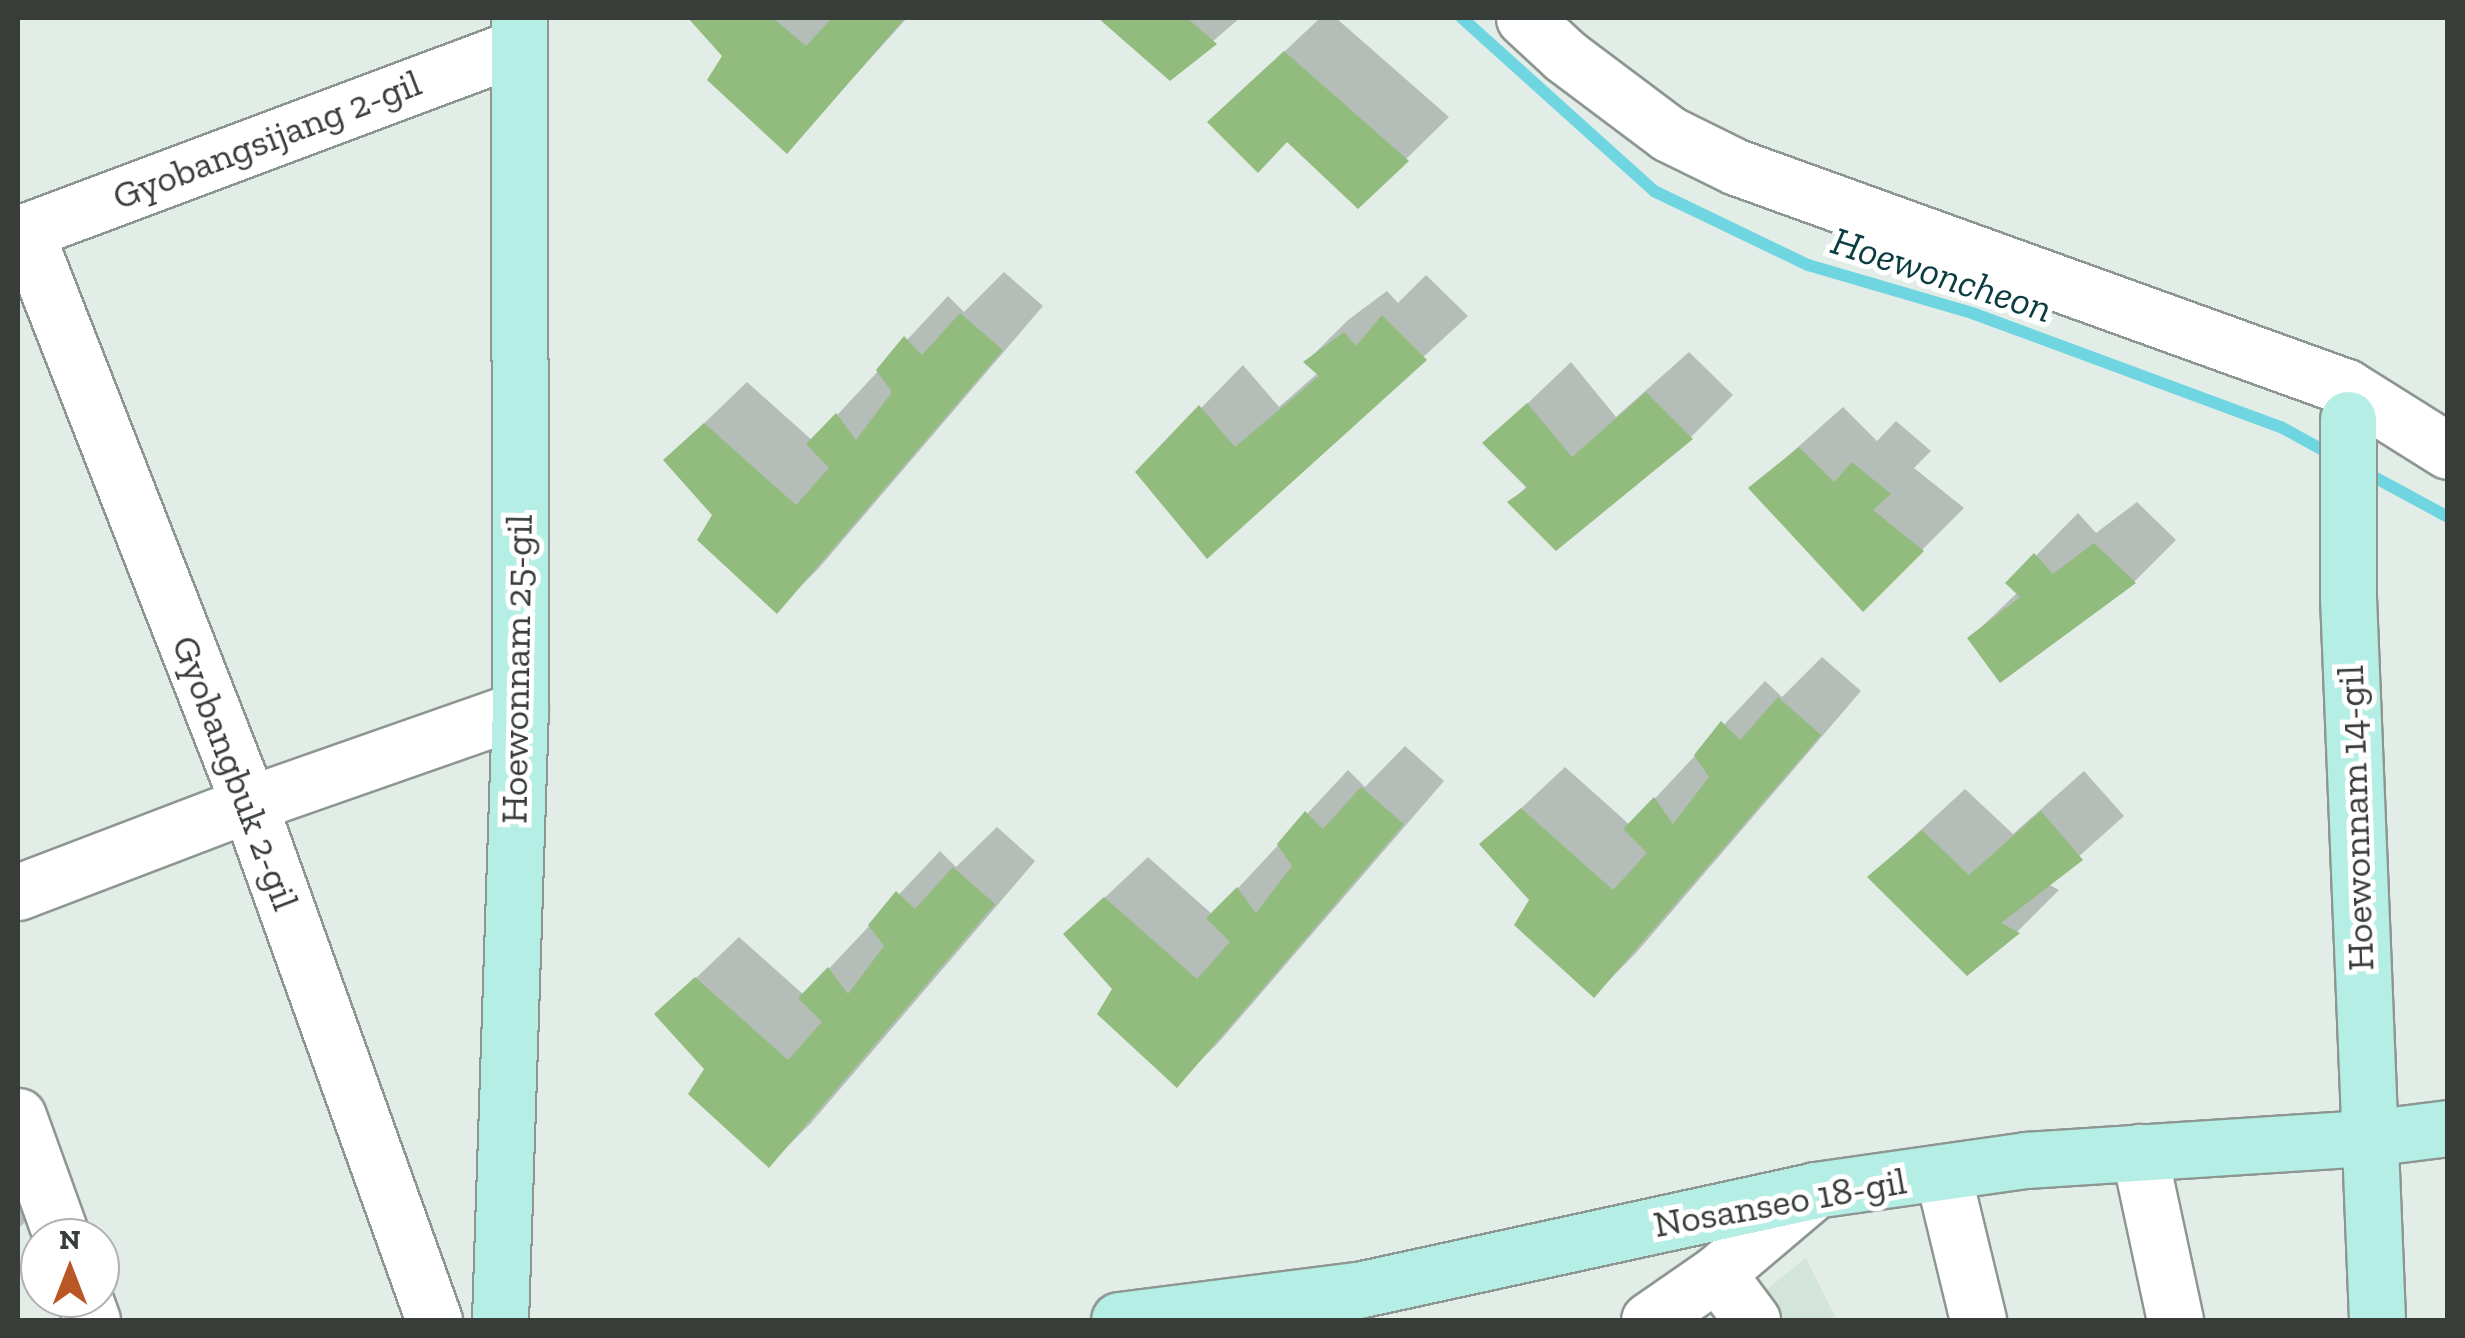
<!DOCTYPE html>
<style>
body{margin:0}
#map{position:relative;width:2465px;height:1338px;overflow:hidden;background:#e3ede7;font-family:"Zilla Slab",serif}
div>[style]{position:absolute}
.built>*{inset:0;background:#d3e4da}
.shadow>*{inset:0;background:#0003}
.stream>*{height:12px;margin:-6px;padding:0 6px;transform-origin:6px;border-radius:6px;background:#6fd6e1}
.building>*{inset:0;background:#92bc7d}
.roads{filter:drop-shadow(2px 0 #8d9690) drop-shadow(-2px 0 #8d9690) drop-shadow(0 2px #8d9690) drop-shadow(0 -2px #8d9690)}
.minor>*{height:55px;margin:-27.5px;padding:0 27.5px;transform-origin:27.5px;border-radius:27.5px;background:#fff}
.major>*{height:55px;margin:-27.5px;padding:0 27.5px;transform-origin:27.5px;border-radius:27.5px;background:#b4eee5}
span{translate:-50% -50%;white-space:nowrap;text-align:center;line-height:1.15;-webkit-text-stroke:10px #fff;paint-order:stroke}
.street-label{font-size:38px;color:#393d3a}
.water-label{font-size:40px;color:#0a3c41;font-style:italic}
.frame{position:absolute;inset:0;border:20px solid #393d3a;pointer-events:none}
.north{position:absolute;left:20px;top:1218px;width:100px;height:100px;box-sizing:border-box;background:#fff;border:2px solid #b0b1b0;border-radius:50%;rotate:0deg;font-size:28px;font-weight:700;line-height:40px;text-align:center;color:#393d3a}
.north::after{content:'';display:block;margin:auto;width:35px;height:45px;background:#bb5626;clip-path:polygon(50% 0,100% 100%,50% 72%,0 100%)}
</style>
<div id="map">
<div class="built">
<div style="clip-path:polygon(1806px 1258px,1837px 1320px,1739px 1320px,1735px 1315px)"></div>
</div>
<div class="shadow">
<div style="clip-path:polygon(691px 18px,907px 18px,787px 151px,725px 55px)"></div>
<div style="clip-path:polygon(1102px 18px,1240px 18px,1170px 78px)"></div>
<div style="clip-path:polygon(1320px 18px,1336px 18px,1449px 117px,1358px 206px,1287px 139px,1210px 122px)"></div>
<div style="clip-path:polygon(1004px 272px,1043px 306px,819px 568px,777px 610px,715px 515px,666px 460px,747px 382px,813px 441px,948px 296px,964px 312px)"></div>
<div style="clip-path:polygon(1426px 275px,1468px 316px,1207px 555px,1139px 472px,1243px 365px,1279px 407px,1319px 372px,1306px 362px,1348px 320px,1387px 291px,1398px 303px)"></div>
<div style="clip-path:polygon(1689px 352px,1733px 395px,1691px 437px,1556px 548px,1511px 502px,1528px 485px,1486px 443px,1571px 362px,1616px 417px)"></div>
<div style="clip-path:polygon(1843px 407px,1877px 441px,1896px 421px,1931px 451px,1914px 468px,1964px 508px,1863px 609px,1752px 488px)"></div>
<div style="clip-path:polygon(2137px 502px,2176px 540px,2135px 581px,2000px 680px,1970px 638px,2018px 592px,2009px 583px,2078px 513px,2096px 533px)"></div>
<div style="clip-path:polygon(1822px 657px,1861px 691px,1636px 953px,1594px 995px,1532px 900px,1483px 844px,1565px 767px,1630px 825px,1765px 681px,1782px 697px)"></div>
<div style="clip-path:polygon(1405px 746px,1444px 781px,1219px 1042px,1177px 1084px,1115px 989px,1066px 934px,1148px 857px,1213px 915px,1348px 770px,1365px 787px)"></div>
<div style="clip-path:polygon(2084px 771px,2124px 816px,2048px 884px,2059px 890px,2018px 931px,1967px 973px,1870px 877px,1965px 789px,2013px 834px)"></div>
<div style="clip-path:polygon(997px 827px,1035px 861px,811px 1123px,769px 1165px,707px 1069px,658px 1014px,739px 937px,804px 995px,940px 851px,956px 867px)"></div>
<div style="clip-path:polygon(18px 1138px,50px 1196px,18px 1229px)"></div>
</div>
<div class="stream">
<div style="left:1462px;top:18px;width:258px;rotate:42deg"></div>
<div style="left:1654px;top:191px;width:171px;rotate:25.7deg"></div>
<div style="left:1808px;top:265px;width:171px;rotate:16.3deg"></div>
<div style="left:1972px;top:313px;width:329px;rotate:20.3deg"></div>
<div style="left:2281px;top:427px;width:58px;rotate:28.8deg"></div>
<div style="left:2363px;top:471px;width:97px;rotate:28.4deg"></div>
</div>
<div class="building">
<div style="clip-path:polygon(688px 18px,773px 18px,806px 46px,832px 18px,905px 18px,787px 154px,707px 80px,722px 56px)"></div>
<div style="clip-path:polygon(1098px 18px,1187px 18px,1217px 44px,1170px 81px)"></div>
<div style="clip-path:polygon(1284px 51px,1409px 161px,1358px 209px,1287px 142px,1258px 173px,1207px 122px)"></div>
<div style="clip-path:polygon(960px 313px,1003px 350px,777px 614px,697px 540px,712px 515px,663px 460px,704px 423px,796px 505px,829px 468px,806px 444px,836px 413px,856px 440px,892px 392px,876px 370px,904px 336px,922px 355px)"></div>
<div style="clip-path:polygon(1382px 315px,1427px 360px,1207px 559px,1135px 472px,1199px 405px,1235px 447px,1319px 376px,1303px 362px,1344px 332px,1356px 346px)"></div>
<div style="clip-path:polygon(1646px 392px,1693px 439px,1556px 551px,1507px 502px,1527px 488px,1482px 443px,1527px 403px,1572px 457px)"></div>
<div style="clip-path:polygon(1799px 447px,1834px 482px,1852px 462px,1891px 494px,1873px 510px,1924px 551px,1863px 612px,1748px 488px)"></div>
<div style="clip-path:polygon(2094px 543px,2136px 583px,2000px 683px,1967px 638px,2020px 597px,2005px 583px,2034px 553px,2053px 574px)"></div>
<div style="clip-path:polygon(1778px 697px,1821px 735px,1594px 998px,1514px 925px,1529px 900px,1479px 844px,1521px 808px,1613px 890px,1647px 853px,1623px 829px,1654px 797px,1673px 824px,1709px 777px,1694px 755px,1721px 721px,1740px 740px)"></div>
<div style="clip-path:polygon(1361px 787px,1404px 824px,1177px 1088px,1097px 1014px,1112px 989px,1063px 934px,1104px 897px,1197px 979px,1230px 942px,1206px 918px,1237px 887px,1256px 913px,1292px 866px,1277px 844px,1305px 811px,1323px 829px)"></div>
<div style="clip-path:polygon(2041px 811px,2083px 860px,2001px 923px,2020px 933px,1967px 976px,1867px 877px,1922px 830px,1969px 875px)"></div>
<div style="clip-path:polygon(953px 867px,995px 904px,769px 1168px,688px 1094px,704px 1069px,654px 1014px,695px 977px,788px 1060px,822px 1022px,798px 998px,828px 967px,848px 994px,884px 946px,868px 925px,896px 891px,915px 909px)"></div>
</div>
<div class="roads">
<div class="minor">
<div style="left:1524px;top:18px;width:56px;rotate:42.8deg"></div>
<div style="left:1565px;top:56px;width:130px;rotate:36.9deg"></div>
<div style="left:1669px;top:134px;width:75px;rotate:26.2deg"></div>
<div style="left:1736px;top:167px;width:648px;rotate:19.83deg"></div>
<div style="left:2346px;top:387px;width:120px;rotate:32.1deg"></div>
<div style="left:25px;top:231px;width:615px;rotate:68.65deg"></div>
<div style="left:249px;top:804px;width:548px;rotate:70.28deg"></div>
<div style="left:18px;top:234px;width:533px;rotate:-20.54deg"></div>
<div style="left:18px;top:892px;width:247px;rotate:-20.9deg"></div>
<div style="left:249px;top:804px;width:287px;rotate:-19.3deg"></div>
<div style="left:18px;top:1116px;width:130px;rotate:70.2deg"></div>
<div style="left:2139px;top:1152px;width:172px;rotate:77.9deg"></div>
<div style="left:1943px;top:1175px;width:149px;rotate:76.4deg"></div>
<div style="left:1717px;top:1273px;width:59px;rotate:53.3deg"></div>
<div style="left:84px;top:1298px;width:23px;rotate:70deg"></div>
<div style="left:1649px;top:1320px;width:83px;rotate:-34.7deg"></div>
<div style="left:1717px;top:1273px;width:128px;rotate:-40.3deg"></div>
</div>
<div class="major">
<div style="left:2348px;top:419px;width:178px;rotate:90deg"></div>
<div style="left:2348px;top:597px;width:724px;rotate:87.7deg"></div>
<div style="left:500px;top:1320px;width:611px;rotate:-88.13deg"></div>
<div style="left:520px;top:709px;width:691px;rotate:-90.08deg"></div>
<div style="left:1119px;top:1320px;width:241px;rotate:-7.2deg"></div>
<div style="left:1358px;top:1290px;width:468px;rotate:-12.3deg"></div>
<div style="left:1815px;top:1190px;width:213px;rotate:-8.1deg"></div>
<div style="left:2026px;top:1160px;width:344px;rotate:-3.7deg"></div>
<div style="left:2369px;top:1138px;width:80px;rotate:-7.2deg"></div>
</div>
</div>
<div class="street-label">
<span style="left:267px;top:140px;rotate:-21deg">Gyobangsijang 2-gil</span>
<span style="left:517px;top:669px;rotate:-89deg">Hoewonnam 25-gil</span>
<span style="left:235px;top:773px;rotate:69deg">Gyobangbuk 2-gil</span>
<span style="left:2356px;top:818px;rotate:-92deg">Hoewonnam 14-gil</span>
<span style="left:1780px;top:1203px;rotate:-10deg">Nosanseo 18-gil</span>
</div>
<div class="water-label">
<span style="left:1942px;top:274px;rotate:18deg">Hoewoncheon</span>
</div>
<div class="frame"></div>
<div class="north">N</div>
</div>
